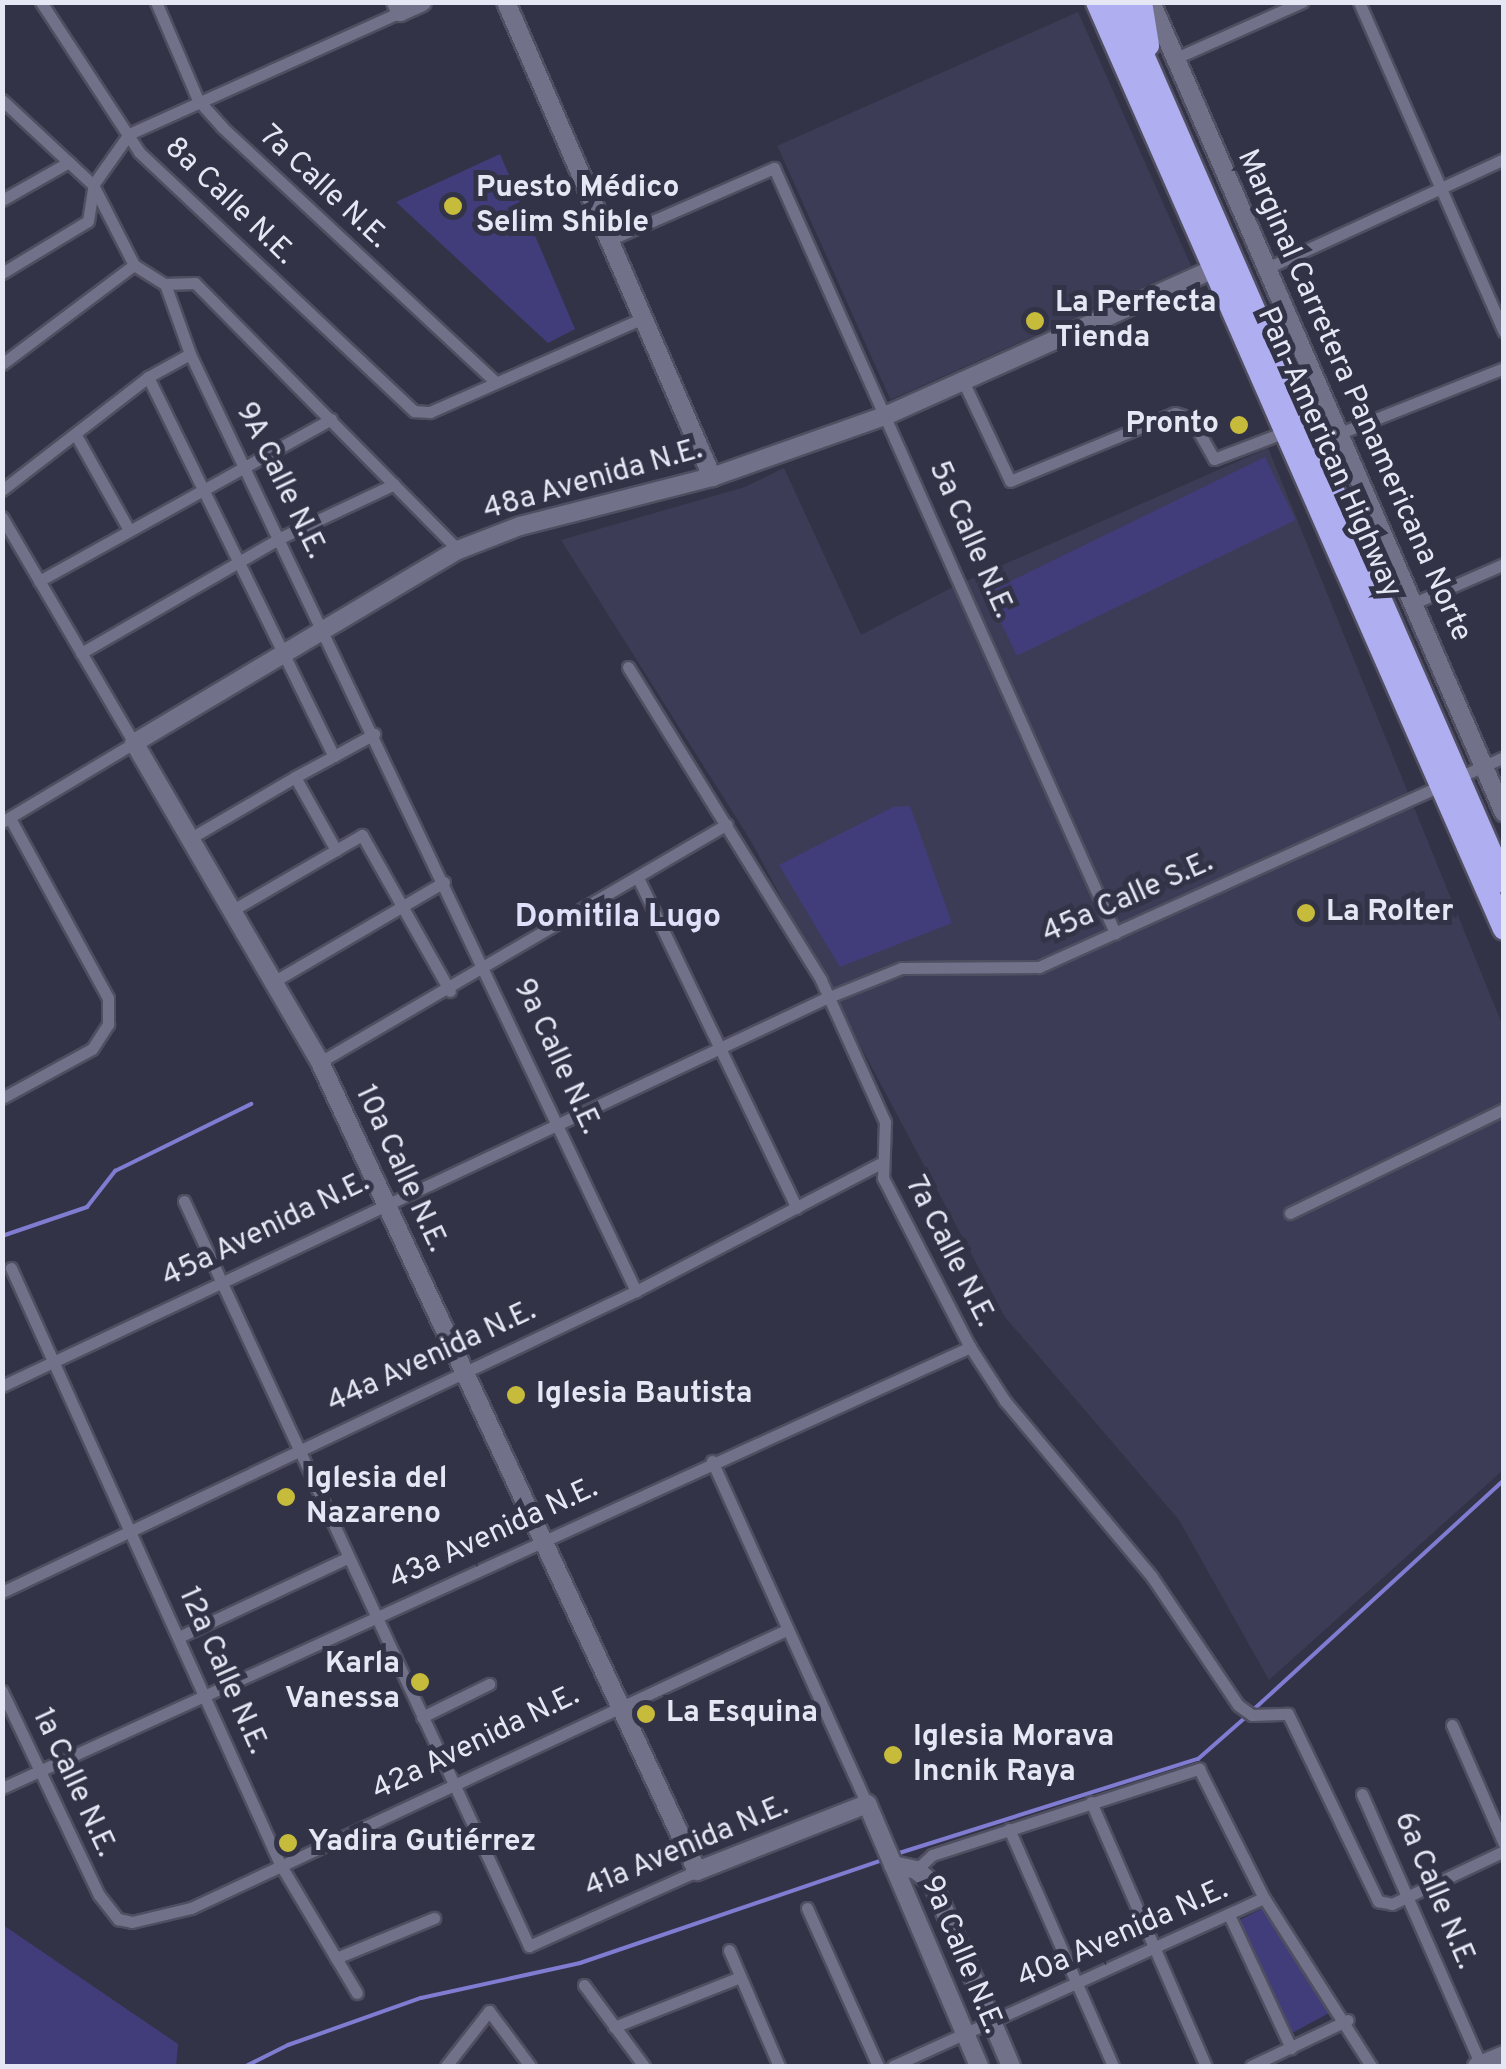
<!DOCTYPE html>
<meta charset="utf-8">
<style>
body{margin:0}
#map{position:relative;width:1506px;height:2069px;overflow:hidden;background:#333347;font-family:Overpass,sans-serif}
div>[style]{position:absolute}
.built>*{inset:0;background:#3c3c56;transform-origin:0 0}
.green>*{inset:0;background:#413d7a;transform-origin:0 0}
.stream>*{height:4px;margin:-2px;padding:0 2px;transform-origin:2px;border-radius:2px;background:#807cd2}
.roads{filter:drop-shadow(2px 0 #504f61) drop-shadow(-2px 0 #504f61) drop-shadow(0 2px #504f61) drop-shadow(0 -2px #504f61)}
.street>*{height:11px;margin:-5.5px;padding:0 5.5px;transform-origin:5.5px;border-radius:5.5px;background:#717289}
.secondary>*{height:18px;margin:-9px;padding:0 9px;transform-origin:9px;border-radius:9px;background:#717289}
.highway>*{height:22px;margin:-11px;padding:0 11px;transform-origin:11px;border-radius:11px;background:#aeaef0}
.dots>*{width:28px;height:28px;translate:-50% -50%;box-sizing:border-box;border:5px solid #333347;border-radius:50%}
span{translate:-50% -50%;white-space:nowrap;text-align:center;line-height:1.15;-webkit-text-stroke:10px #333347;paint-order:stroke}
.street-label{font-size:30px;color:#e6e7f4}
.poi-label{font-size:30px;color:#e6e7f4;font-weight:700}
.left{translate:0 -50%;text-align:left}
.right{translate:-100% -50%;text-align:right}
.neighbourhood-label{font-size:32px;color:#dfe0f9;font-weight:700}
.frame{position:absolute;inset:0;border:5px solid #e6e7f4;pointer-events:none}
</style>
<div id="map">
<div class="built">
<div style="left:1078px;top:12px;width:278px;height:329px;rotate:66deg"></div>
<div style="clip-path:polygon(1268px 448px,1504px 1029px,1503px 1470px,1269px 1680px,1179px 1520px,1005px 1317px,751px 841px,561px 540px,745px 487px,784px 468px,861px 635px,953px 587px)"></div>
</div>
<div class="green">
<div style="clip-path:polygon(500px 154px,575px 329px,548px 343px,396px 202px)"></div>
<div style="left:1265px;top:457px;width:70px;height:310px;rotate:64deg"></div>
<div style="clip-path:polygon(910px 806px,952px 923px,840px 967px,779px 865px,893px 807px)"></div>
<div style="clip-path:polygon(1263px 1908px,1331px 2012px,1292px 2033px,1238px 1921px)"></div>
<div style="clip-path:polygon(3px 1925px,178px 2044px,176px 2066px,3px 2066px)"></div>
</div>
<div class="stream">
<div style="left:2px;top:1236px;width:90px;rotate:-18.8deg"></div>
<div style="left:87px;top:1207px;width:46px;rotate:-52.1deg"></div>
<div style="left:115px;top:1171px;width:152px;rotate:-26.2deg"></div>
<div style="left:1253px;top:1710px;width:340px;rotate:-42.5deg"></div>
<div style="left:896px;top:1854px;width:317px;rotate:-17.5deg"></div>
<div style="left:1198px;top:1759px;width:64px;rotate:-41.2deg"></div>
<div style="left:246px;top:2066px;width:47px;rotate:-26.6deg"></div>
<div style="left:288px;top:2045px;width:141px;rotate:-19.5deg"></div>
<div style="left:421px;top:1998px;width:163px;rotate:-12.4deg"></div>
<div style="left:580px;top:1963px;width:320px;rotate:-18.8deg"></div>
</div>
<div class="roads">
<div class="street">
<div style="left:41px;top:2px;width:179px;rotate:56.8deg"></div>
<div style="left:139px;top:152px;width:378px;rotate:43.3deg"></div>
<div style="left:414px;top:411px;width:16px;rotate:4deg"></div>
<div style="left:430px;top:412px;width:233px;rotate:-23.8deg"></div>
<div style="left:156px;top:2px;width:107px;rotate:66.8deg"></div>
<div style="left:198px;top:100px;width:36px;rotate:48deg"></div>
<div style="left:222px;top:127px;width:374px;rotate:43deg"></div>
<div style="left:1359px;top:2px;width:360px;rotate:66.3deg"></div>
<div style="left:1176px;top:58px;width:138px;rotate:-24deg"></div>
<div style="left:2px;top:100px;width:125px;rotate:43deg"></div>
<div style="left:93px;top:185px;width:90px;rotate:62.9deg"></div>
<div style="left:134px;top:265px;width:36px;rotate:32deg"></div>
<div style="left:165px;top:284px;width:74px;rotate:70.3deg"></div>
<div style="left:190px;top:354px;width:1038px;rotate:64.55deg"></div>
<div style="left:93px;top:185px;width:62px;rotate:-54.8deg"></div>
<div style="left:129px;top:134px;width:297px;rotate:-24.2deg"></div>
<div style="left:2px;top:200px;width:77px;rotate:-29.6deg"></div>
<div style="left:609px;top:240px;width:180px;rotate:-23.6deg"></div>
<div style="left:774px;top:168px;width:838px;rotate:65.97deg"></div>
<div style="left:1267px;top:268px;width:261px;rotate:-24.7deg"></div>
<div style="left:2px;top:273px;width:100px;rotate:-31.2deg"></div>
<div style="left:88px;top:221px;width:32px;rotate:-81deg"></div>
<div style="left:165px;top:284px;width:30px;rotate:-2deg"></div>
<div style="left:195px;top:283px;width:375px;rotate:45.4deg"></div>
<div style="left:2px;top:364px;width:165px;rotate:-36.9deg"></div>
<div style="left:148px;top:377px;width:422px;rotate:63.9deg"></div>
<div style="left:334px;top:756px;width:44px;rotate:151.7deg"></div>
<div style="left:295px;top:777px;width:84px;rotate:60.7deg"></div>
<div style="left:336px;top:850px;width:30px;rotate:-30deg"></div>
<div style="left:362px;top:835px;width:179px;rotate:60.6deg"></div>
<div style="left:963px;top:381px;width:110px;rotate:64.8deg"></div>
<div style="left:1010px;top:481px;width:178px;rotate:-22.4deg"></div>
<div style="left:1175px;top:413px;width:17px;rotate:17deg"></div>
<div style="left:1191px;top:418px;width:47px;rotate:60.7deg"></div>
<div style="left:1214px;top:459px;width:76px;rotate:-20.8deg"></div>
<div style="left:1340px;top:433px;width:176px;rotate:-21.6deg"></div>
<div style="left:77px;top:437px;width:107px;rotate:60.8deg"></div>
<div style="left:2px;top:490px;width:185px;rotate:-37.7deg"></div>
<div style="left:148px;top:377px;width:48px;rotate:-28.7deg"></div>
<div style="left:2px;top:517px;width:262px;rotate:59.7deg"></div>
<div style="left:134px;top:743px;width:154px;rotate:149.1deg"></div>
<div style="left:39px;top:581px;width:334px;rotate:-29deg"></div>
<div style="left:1414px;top:603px;width:98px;rotate:-23.4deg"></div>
<div style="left:81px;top:653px;width:230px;rotate:-30deg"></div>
<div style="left:280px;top:538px;width:126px;rotate:-25.3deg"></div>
<div style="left:628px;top:667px;width:368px;rotate:58.3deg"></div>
<div style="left:821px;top:980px;width:156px;rotate:65.7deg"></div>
<div style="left:885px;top:1122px;width:56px;rotate:92deg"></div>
<div style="left:883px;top:1178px;width:190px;rotate:62.8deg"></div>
<div style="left:970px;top:1347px;width:64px;rotate:57.1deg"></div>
<div style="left:1005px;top:1401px;width:229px;rotate:50.1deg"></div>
<div style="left:1152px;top:1577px;width:154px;rotate:56.1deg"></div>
<div style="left:1238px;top:1705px;width:17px;rotate:36deg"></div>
<div style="left:1252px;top:1715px;width:36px;rotate:-2deg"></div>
<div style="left:1288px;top:1714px;width:208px;rotate:64.3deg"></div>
<div style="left:1378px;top:1901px;width:14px;rotate:12deg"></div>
<div style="left:1392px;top:1904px;width:124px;rotate:-25.3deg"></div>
<div style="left:334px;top:756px;width:46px;rotate:-28.8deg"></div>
<div style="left:1457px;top:778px;width:51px;rotate:-24.1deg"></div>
<div style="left:189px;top:839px;width:123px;rotate:-30.3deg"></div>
<div style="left:638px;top:878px;width:366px;rotate:64.3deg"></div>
<div style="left:231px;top:911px;width:121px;rotate:-30.2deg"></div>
<div style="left:273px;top:982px;width:198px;rotate:-30.3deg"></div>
<div style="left:320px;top:1062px;width:471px;rotate:-30.3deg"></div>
<div style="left:2px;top:1098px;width:102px;rotate:-28.6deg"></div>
<div style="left:92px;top:1049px;width:30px;rotate:-57deg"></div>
<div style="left:108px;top:1024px;width:26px;rotate:-90deg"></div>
<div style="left:108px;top:998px;width:205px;rotate:-118.6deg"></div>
<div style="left:184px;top:1201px;width:821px;rotate:65.15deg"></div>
<div style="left:529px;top:1946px;width:184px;rotate:-24.1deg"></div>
<div style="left:1290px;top:1213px;width:238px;rotate:-25.9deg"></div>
<div style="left:11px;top:1268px;width:654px;rotate:65.71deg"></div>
<div style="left:280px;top:1864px;width:150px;rotate:59.2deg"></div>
<div style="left:2px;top:1386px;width:909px;rotate:-25.21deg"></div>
<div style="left:824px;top:999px;width:83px;rotate:-21.9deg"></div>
<div style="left:901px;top:968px;width:138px;rotate:-0.4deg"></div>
<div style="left:1039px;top:967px;width:440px;rotate:-24.3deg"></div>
<div style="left:712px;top:1461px;width:376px;rotate:65.7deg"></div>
<div style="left:2px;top:1592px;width:702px;rotate:-25.4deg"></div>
<div style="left:636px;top:1291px;width:274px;rotate:-27.6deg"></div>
<div style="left:179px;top:1637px;width:186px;rotate:-25.2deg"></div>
<div style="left:2px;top:1691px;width:226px;rotate:64.6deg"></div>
<div style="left:99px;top:1895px;width:31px;rotate:52deg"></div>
<div style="left:118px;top:1919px;width:14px;rotate:12deg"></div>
<div style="left:132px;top:1922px;width:61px;rotate:-13.3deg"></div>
<div style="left:191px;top:1908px;width:657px;rotate:-25.04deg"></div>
<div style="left:422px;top:1717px;width:75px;rotate:-26.2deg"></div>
<div style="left:1452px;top:1725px;width:130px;rotate:66.4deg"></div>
<div style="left:2px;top:1788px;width:1064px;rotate:-24.49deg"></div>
<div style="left:1362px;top:1794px;width:296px;rotate:66.3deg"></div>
<div style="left:1091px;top:1802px;width:288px;rotate:66.5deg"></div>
<div style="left:1009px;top:1829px;width:259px;rotate:66.3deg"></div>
<div style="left:916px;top:1870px;width:22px;rotate:-43deg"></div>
<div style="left:932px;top:1855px;width:281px;rotate:-17.9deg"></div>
<div style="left:1199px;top:1769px;width:144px;rotate:63.3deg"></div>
<div style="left:1264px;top:1898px;width:199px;rotate:57.5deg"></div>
<div style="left:807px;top:1908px;width:173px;rotate:65.8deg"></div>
<div style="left:1229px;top:1915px;width:147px;rotate:65deg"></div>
<div style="left:729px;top:1950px;width:126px;rotate:66.7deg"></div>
<div style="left:336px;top:1958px;width:106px;rotate:-22.2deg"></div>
<div style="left:584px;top:1985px;width:101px;rotate:53.5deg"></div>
<div style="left:614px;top:2027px;width:136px;rotate:-21.6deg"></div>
<div style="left:446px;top:2066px;width:70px;rotate:-52deg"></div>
<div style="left:489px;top:2011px;width:69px;rotate:53.3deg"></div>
<div style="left:893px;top:2066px;width:407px;rotate:-24.4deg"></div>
<div style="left:1251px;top:2066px;width:107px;rotate:-25.4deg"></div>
</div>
<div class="secondary">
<div style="left:396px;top:2px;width:11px;rotate:68deg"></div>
<div style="left:400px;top:12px;width:24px;rotate:-24deg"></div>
<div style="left:506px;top:2px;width:518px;rotate:66.55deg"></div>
<div style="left:1151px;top:2px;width:884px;rotate:66.48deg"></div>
<div style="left:893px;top:1865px;width:24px;rotate:12deg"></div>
<div style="left:916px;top:1870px;width:22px;rotate:39deg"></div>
<div style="left:933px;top:1884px;width:198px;rotate:66.8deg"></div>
<div style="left:979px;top:2066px;width:285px;rotate:-113.1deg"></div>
<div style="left:867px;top:1804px;width:183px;rotate:158.5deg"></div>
<div style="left:697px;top:1871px;width:893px;rotate:-114.99deg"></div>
<div style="left:320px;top:1062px;width:369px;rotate:-120.2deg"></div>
<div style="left:134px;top:743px;width:377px;rotate:-30.8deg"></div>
<div style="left:458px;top:550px;width:66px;rotate:-21.2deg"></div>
<div style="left:520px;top:526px;width:198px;rotate:-14.3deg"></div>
<div style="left:712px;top:477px;width:186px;rotate:-19.5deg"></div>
<div style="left:887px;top:415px;width:367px;rotate:-24.1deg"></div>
<div style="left:1477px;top:2066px;width:29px;rotate:-22deg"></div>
</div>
<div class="highway">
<div style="left:1097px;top:2px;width:1012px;rotate:66.3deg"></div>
<div style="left:1120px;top:2px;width:960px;rotate:66.43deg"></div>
<div style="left:1141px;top:2px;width:44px;rotate:80.8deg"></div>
</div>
</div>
<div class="dots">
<div style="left:453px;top:206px;background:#c7bb3c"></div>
<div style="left:1035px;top:321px;background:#c7bb3c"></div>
<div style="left:1239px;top:425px;background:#c7bb3c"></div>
<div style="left:1306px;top:913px;background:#c7bb3c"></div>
<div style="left:516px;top:1395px;background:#c7bb3c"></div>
<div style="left:286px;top:1497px;background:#c7bb3c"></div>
<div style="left:420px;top:1682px;background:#c7bb3c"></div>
<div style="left:646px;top:1714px;background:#c7bb3c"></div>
<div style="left:893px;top:1755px;background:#c7bb3c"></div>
<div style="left:288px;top:1843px;background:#c7bb3c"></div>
</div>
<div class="street-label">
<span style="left:323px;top:188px;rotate:43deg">7a Calle N.E.</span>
<span style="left:229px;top:202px;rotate:44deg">8a Calle N.E.</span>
<span style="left:1353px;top:396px;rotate:66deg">Marginal Carretera Panamericana Norte</span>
<span style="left:1328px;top:453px;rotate:66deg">Pan-American Highway</span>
<span style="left:280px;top:481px;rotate:64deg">9A Calle N.E.</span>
<span style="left:593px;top:481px;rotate:-16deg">48a Avenida N.E.</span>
<span style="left:970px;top:540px;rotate:66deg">5a Calle N.E.</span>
<span style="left:1128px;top:899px;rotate:-24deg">45a Calle S.E.</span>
<span style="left:556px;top:1057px;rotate:65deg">9a Calle N.E.</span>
<span style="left:400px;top:1169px;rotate:65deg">10a Calle N.E.</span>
<span style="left:266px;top:1231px;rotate:-26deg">45a Avenida N.E.</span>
<span style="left:949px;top:1252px;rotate:63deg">7a Calle N.E.</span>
<span style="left:432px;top:1358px;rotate:-25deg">44a Avenida N.E.</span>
<span style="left:494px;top:1535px;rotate:-25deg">43a Avenida N.E.</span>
<span style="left:222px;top:1671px;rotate:66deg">12a Calle N.E.</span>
<span style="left:476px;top:1744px;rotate:-26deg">42a Avenida N.E.</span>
<span style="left:73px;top:1783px;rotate:65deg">1a Calle N.E.</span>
<span style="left:687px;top:1848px;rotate:-23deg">41a Avenida N.E.</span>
<span style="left:1434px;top:1891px;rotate:67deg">6a Calle N.E.</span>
<span style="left:1123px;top:1935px;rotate:-24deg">40a Avenida N.E.</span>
<span style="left:961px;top:1955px;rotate:67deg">9a Calle N.E.</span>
</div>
<div class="poi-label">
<span class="left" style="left:476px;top:206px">Puesto Médico<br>Selim Shible</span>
<span class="left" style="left:1055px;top:321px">La Perfecta<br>Tienda</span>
<span class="right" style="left:1219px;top:425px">Pronto</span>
<span class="left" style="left:1326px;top:913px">La Rolter</span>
<span class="left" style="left:536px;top:1395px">Iglesia Bautista</span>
<span class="left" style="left:306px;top:1497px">Iglesia del<br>Nazareno</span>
<span class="right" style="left:400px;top:1682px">Karla<br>Vanessa</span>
<span class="left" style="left:666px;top:1714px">La Esquina</span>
<span class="left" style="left:913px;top:1755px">Iglesia Morava<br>Incnik Raya</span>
<span class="left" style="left:308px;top:1843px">Yadira Gutiérrez</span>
</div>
<div class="neighbourhood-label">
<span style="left:618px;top:918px">Domitila Lugo</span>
</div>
<div class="frame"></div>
</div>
